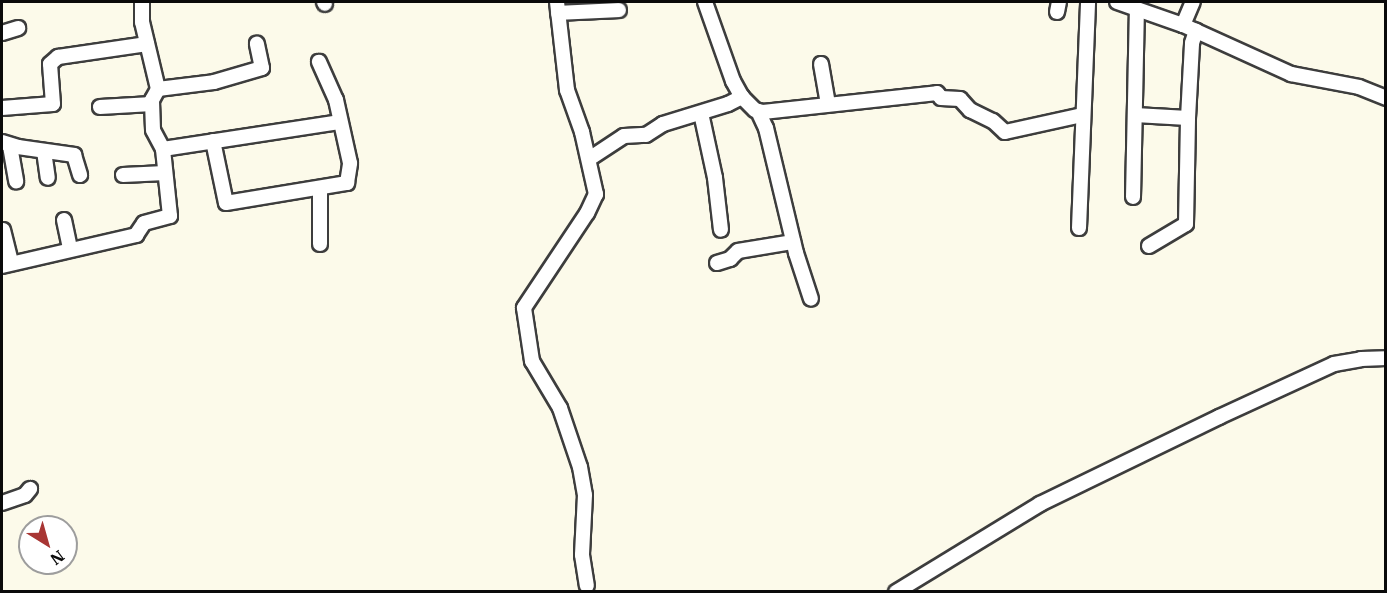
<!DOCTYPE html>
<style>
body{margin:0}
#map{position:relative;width:1387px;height:593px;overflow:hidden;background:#fcfaea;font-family:"IBM Plex Serif",serif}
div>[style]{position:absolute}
.roads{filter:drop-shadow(2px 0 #3d3d3d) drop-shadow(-2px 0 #3d3d3d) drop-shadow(0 2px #3d3d3d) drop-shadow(0 -2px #3d3d3d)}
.minor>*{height:14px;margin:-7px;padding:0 7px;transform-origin:7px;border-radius:7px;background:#fff}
span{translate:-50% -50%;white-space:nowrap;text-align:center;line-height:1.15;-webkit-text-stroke:6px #fff;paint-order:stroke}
.frame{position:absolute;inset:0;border:3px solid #0a0a0a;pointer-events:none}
.north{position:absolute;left:18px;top:515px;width:60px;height:60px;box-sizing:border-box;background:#fff;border:2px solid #9d9d9d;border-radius:50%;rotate:143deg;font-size:16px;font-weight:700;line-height:24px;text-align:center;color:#0a0a0a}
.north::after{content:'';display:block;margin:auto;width:21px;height:27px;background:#a83634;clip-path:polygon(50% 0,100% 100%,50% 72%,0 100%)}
</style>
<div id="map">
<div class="roads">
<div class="minor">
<div style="left:324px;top:2px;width:2px;rotate:63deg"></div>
<div style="left:557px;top:2px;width:89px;rotate:83.5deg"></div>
<div style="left:567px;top:90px;width:45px;rotate:70.3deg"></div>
<div style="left:582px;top:132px;width:64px;rotate:77.3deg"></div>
<div style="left:596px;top:194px;width:21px;rotate:115deg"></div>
<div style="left:587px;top:213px;width:114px;rotate:123.6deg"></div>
<div style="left:524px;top:308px;width:54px;rotate:81.4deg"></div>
<div style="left:532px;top:361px;width:55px;rotate:59.2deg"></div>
<div style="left:560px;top:408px;width:62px;rotate:71.3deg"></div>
<div style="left:580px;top:467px;width:28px;rotate:80deg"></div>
<div style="left:585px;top:495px;width:60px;rotate:92.9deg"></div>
<div style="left:582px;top:555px;width:31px;rotate:81deg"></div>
<div style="left:705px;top:2px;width:84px;rotate:70.5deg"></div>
<div style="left:733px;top:81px;width:18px;rotate:61deg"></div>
<div style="left:742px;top:97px;width:18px;rotate:45deg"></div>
<div style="left:755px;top:110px;width:8px;rotate:14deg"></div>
<div style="left:763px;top:112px;width:175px;rotate:-6.2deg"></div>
<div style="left:937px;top:93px;width:6px;rotate:51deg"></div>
<div style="left:941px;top:98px;width:19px;rotate:3deg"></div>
<div style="left:960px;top:99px;width:15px;rotate:48deg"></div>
<div style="left:970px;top:110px;width:25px;rotate:26deg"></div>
<div style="left:993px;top:121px;width:16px;rotate:43deg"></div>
<div style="left:1005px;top:132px;width:79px;rotate:-12.4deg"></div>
<div style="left:1117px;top:2px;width:70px;rotate:19.2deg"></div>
<div style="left:1183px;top:25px;width:119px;rotate:24.4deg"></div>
<div style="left:1291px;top:74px;width:69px;rotate:10.8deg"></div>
<div style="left:1359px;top:87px;width:29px;rotate:22deg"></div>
<div style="left:1057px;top:12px;width:10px;rotate:-79deg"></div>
<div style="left:558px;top:13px;width:61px;rotate:-2.8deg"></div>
<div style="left:1183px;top:25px;width:25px;rotate:-67deg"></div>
<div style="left:2px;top:33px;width:17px;rotate:-17deg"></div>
<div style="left:821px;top:64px;width:41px;rotate:80.1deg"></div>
<div style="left:158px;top:89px;width:56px;rotate:-7.1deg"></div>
<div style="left:214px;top:82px;width:50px;rotate:-16.3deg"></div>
<div style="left:262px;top:68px;width:25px;rotate:-102deg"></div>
<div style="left:100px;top:107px;width:52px;rotate:-3.3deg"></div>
<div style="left:2px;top:108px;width:51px;rotate:-4.5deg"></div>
<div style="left:53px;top:104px;width:40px;rotate:-94.3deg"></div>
<div style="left:50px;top:64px;width:11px;rotate:-41deg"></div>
<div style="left:58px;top:57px;width:90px;rotate:-8.3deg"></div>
<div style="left:758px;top:111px;width:19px;rotate:65deg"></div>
<div style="left:766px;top:128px;width:129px;rotate:76.5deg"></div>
<div style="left:796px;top:253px;width:48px;rotate:71.9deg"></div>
<div style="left:701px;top:113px;width:66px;rotate:77.8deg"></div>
<div style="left:715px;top:178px;width:52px;rotate:83.4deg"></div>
<div style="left:1135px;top:115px;width:53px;rotate:3.2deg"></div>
<div style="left:213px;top:141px;width:63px;rotate:78.2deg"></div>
<div style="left:226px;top:203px;width:123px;rotate:-9.4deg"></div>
<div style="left:347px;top:183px;width:20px;rotate:-81deg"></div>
<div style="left:350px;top:163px;width:65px;rotate:-102.5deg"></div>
<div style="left:336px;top:100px;width:42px;rotate:-114.1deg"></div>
<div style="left:2px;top:142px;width:17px;rotate:17deg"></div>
<div style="left:18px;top:147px;width:57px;rotate:8.1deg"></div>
<div style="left:74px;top:155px;width:21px;rotate:73deg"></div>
<div style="left:10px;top:146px;width:36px;rotate:80deg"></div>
<div style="left:163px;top:149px;width:178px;rotate:-8.7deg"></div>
<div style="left:44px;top:151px;width:27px;rotate:82deg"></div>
<div style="left:589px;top:159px;width:42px;rotate:-33.3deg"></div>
<div style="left:624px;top:136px;width:22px;rotate:-3deg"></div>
<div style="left:646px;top:135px;width:20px;rotate:-33deg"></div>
<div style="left:663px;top:124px;width:68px;rotate:-17.1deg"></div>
<div style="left:728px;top:104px;width:16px;rotate:-27deg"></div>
<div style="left:123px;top:175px;width:42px;rotate:-2.7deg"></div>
<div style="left:320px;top:188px;width:56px;rotate:90deg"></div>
<div style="left:1133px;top:197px;width:188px;rotate:-88.8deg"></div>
<div style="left:64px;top:220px;width:30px;rotate:78deg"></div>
<div style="left:1079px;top:228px;width:226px;rotate:-87.7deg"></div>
<div style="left:3px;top:230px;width:33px;rotate:76deg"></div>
<div style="left:1149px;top:246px;width:43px;rotate:-30.7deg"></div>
<div style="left:1186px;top:224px;width:106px;rotate:-88.9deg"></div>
<div style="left:1188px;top:118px;width:75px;rotate:-86.9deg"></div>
<div style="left:1192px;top:43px;width:13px;rotate:-72deg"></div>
<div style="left:717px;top:263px;width:14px;rotate:-17deg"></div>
<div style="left:730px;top:259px;width:11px;rotate:-45deg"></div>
<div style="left:738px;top:251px;width:56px;rotate:-9.3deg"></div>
<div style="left:2px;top:266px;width:138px;rotate:-13deg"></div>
<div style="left:136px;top:235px;width:14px;rotate:-56deg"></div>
<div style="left:144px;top:223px;width:27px;rotate:-15deg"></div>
<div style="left:170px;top:216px;width:67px;rotate:-96deg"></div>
<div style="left:163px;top:149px;width:21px;rotate:-118deg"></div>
<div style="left:153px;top:130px;width:30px;rotate:-92deg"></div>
<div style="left:152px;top:100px;width:13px;rotate:-61deg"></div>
<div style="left:158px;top:89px;width:69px;rotate:-103.4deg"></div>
<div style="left:142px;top:22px;width:20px;rotate:-90deg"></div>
<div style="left:2px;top:503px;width:24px;rotate:-19deg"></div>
<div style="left:25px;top:495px;width:8px;rotate:-50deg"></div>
<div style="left:896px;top:592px;width:169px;rotate:-31.4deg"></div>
<div style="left:1040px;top:504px;width:199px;rotate:-25.9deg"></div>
<div style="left:1219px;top:417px;width:127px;rotate:-24.7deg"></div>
<div style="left:1334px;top:364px;width:27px;rotate:-10deg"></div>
<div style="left:1361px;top:359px;width:25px;rotate:-2deg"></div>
</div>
</div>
<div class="frame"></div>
<div class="north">N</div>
</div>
